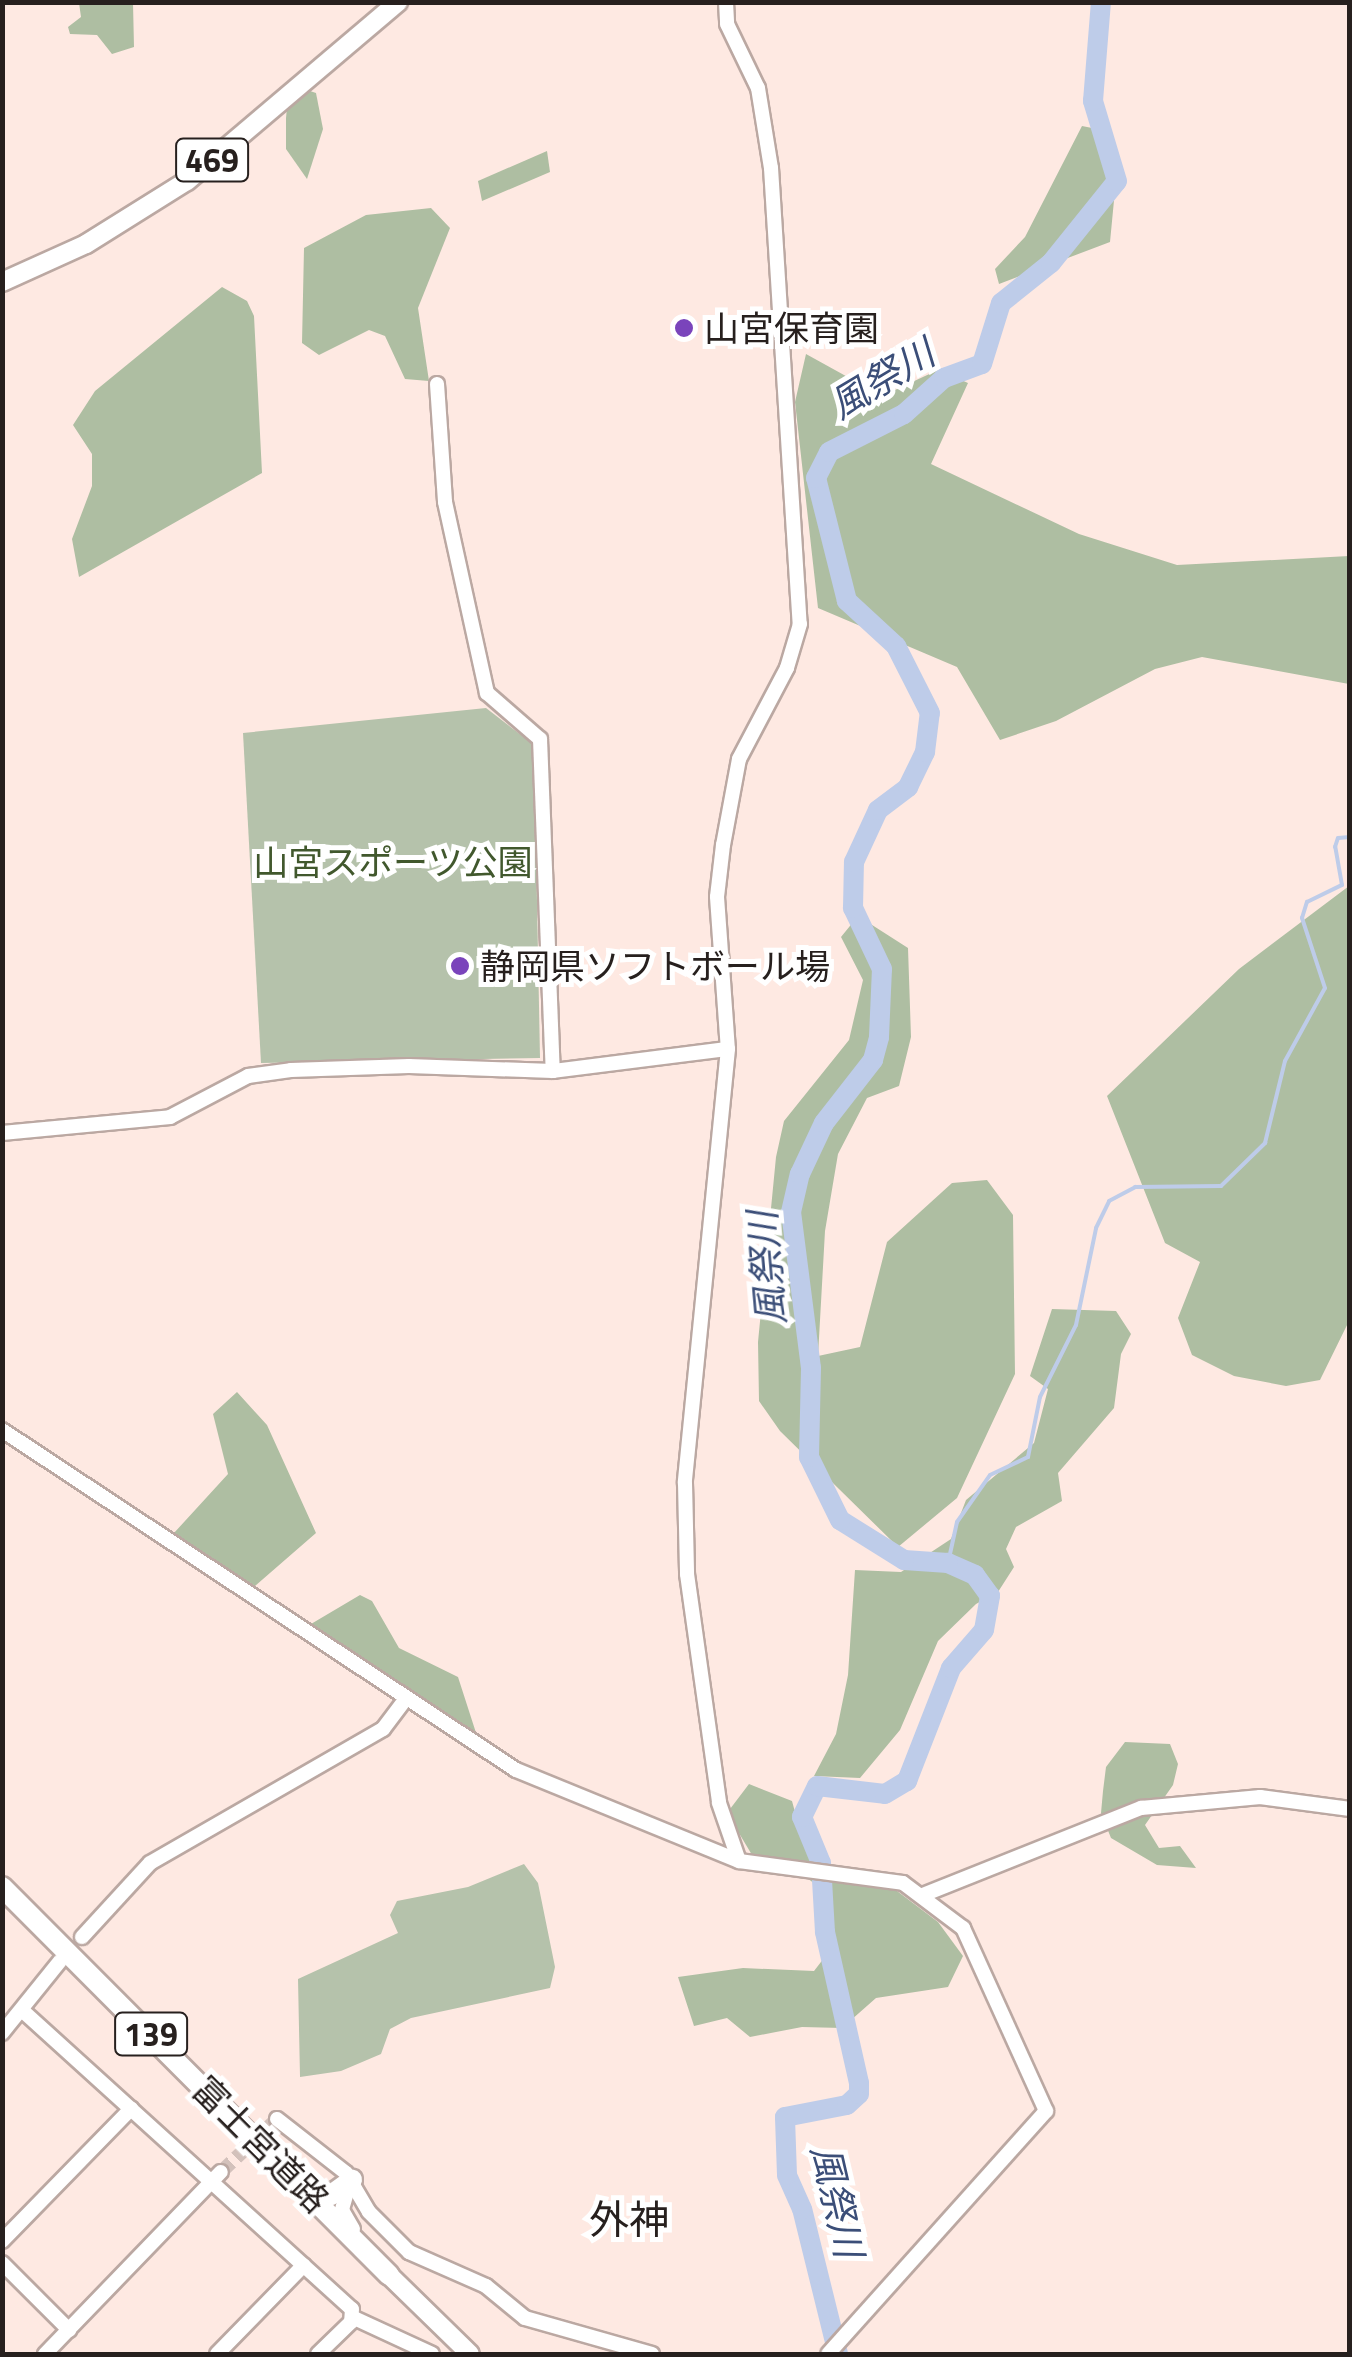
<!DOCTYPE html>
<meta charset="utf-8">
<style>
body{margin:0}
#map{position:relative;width:1352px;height:2357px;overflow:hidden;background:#fee9e2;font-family:"Titillium Web","Noto Sans JP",sans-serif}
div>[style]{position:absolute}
.green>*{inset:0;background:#b5c2ab}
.forest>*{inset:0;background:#aebea2}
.stream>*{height:4px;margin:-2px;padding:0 2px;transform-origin:2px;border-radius:2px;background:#becce9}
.river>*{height:20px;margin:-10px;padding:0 10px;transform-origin:10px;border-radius:10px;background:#becce9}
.tertiary-tunnel>*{height:14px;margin-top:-7px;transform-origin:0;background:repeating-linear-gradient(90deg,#d3c1bb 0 14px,transparent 0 21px)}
.roads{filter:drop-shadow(2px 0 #bba8a2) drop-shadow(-2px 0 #bba8a2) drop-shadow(0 2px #bba8a2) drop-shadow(0 -2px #bba8a2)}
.tertiary>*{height:14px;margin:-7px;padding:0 7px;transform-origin:7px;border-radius:7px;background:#fff}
.trunk>*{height:18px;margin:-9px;padding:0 9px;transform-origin:9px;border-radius:9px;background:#fff}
.motorway>*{height:20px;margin:-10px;padding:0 10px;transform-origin:10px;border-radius:10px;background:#fff}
.dots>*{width:28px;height:28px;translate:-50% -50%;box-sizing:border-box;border:5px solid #fff;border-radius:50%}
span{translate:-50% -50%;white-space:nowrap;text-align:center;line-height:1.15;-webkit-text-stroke:10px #fff;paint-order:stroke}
.shield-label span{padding:2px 8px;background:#fff;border:2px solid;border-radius:8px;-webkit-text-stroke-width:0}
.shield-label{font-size:32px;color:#27201e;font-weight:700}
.poi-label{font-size:35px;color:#27201e}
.left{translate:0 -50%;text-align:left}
.park-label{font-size:35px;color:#41582d}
.street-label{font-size:35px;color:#27201e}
.water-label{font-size:38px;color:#3b4e78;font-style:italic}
.quarter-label{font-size:40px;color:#27201e}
.frame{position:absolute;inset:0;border:5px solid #27201e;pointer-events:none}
</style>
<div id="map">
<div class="green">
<div style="clip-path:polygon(486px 708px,534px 745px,540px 1058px,261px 1063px,243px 733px)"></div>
<div style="clip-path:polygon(524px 1864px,538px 1883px,555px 1967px,550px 1988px,411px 2018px,390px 2029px,381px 2054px,341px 2071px,300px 2077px,298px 1979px,398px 1933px,390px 1915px,397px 1901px,468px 1887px)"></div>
</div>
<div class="forest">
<div style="clip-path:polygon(79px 3px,133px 3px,134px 47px,112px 54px,97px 35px,70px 34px,68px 27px,81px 17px)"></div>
<div style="clip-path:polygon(307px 90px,316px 93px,323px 129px,307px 179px,286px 149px,286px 118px,287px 108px)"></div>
<div style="clip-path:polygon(1082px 126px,1092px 128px,1096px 143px,1118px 159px,1110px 242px,999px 284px,995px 269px,1025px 237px)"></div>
<div style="clip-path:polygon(547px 151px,550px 172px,482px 201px,478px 181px)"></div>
<div style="clip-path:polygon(431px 208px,450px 228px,418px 308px,429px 381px,405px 379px,385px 336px,369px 330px,319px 355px,302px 343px,304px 248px,366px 215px)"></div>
<div style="clip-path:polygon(222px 287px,247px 301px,254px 316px,262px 473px,79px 577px,72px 539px,92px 486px,92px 454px,73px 425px,95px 391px)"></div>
<div style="clip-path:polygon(806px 354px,882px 396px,938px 370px,968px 383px,931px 464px,1079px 534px,1177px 565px,1349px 556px,1349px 684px,1202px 657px,1155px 669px,1056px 721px,1000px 740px,957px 667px,818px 608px,795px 402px)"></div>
<div style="clip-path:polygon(1349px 886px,1349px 1321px,1320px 1380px,1286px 1386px,1234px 1376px,1192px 1355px,1178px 1318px,1200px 1262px,1165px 1243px,1107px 1096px,1239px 969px)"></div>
<div style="clip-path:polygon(858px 916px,908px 948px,911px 1037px,899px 1086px,867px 1098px,838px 1154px,825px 1231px,818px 1356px,860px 1347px,887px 1242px,952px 1183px,987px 1180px,1013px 1215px,1015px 1374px,957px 1498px,898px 1547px,780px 1431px,759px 1401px,758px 1342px,776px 1157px,784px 1121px,849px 1040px,863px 980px,841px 937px)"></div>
<div style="clip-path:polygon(1052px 1309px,1116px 1311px,1131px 1334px,1121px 1354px,1114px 1408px,1058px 1473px,1062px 1501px,1016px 1527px,1006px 1549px,1014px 1567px,998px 1592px,976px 1604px,938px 1641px,900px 1730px,860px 1778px,814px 1776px,836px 1734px,848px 1675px,855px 1570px,901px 1572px,951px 1539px,966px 1500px,1034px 1443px,1048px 1389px,1030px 1376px)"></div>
<div style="clip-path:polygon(237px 1392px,267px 1425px,316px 1533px,255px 1586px,174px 1533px,228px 1474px,213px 1414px)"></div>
<div style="clip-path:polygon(360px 1595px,372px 1601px,399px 1648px,458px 1677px,478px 1739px,311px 1624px)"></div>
<div style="clip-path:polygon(1125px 1742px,1170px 1744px,1178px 1764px,1173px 1785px,1145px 1825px,1159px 1848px,1180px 1846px,1196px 1868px,1157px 1865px,1111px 1838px,1101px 1813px,1103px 1791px,1106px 1767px)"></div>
<div style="clip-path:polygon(749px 1784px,792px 1801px,801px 1834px,838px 1874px,897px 1891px,938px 1922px,963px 1956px,948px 1987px,876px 1998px,842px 2028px,802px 2027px,750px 2037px,727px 2018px,694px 2026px,678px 1977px,743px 1968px,814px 1971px,831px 1949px,822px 1889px,800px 1873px,755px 1860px,727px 1813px)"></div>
</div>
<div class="stream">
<div style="left:948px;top:1563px;width:42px;rotate:-77.6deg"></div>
<div style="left:957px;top:1522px;width:57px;rotate:-54.9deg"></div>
<div style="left:990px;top:1475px;width:42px;rotate:-25.3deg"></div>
<div style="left:1028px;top:1457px;width:61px;rotate:-78.7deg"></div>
<div style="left:1040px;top:1397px;width:80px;rotate:-63.4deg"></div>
<div style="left:1076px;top:1325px;width:99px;rotate:-78.3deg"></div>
<div style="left:1096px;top:1228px;width:30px;rotate:-64deg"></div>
<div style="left:1109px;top:1201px;width:30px;rotate:-28deg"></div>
<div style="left:1135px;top:1187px;width:86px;rotate:-0.7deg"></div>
<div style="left:1221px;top:1186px;width:62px;rotate:-44.3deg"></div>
<div style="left:1265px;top:1143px;width:84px;rotate:-76.3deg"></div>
<div style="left:1285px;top:1061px;width:83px;rotate:-61.3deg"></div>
<div style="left:1325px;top:988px;width:74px;rotate:-108.2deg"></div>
<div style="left:1302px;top:918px;width:17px;rotate:-73deg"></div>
<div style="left:1307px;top:902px;width:39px;rotate:-26deg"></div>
<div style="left:1342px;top:885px;width:39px;rotate:-100deg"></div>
<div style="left:1335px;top:847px;width:9px;rotate:-72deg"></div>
<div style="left:1338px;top:838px;width:12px;rotate:-5deg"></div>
</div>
<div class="river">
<div style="left:838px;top:2354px;width:149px;rotate:-103.9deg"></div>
<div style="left:802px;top:2209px;width:37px;rotate:-114deg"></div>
<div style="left:787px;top:2175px;width:58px;rotate:-92deg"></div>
<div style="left:785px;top:2117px;width:63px;rotate:-11deg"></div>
<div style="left:847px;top:2105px;width:16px;rotate:-43deg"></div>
<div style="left:859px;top:2094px;width:11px;rotate:-90deg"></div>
<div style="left:859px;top:2083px;width:155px;rotate:-102.7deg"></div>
<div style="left:825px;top:1932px;width:69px;rotate:-93.3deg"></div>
<div style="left:821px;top:1863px;width:50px;rotate:-112.4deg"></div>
<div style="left:802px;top:1817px;width:34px;rotate:-64deg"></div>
<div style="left:817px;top:1786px;width:68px;rotate:6.7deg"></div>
<div style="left:885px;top:1794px;width:26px;rotate:-31deg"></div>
<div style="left:907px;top:1781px;width:121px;rotate:-68.7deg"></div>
<div style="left:951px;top:1668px;width:50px;rotate:-49deg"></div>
<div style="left:984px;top:1630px;width:35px;rotate:-80deg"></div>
<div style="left:990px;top:1596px;width:26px;rotate:-126deg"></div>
<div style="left:975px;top:1575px;width:30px;rotate:-156deg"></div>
<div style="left:948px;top:1563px;width:44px;rotate:-176.1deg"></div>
<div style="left:904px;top:1560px;width:75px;rotate:-148deg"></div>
<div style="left:840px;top:1520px;width:70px;rotate:-116.2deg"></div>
<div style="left:809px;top:1457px;width:89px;rotate:-88.7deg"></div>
<div style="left:811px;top:1368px;width:157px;rotate:-97.3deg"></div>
<div style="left:791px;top:1212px;width:39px;rotate:-77deg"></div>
<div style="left:800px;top:1174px;width:56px;rotate:-64.8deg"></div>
<div style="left:824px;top:1123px;width:80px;rotate:-52.1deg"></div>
<div style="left:873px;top:1060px;width:24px;rotate:-75deg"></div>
<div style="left:879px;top:1037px;width:68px;rotate:-87.5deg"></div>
<div style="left:882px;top:969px;width:68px;rotate:-115.4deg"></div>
<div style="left:853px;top:908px;width:46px;rotate:-88.8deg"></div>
<div style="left:854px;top:862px;width:57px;rotate:-65.2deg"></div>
<div style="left:878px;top:810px;width:38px;rotate:-37deg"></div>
<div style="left:908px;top:787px;width:39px;rotate:-64deg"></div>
<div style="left:925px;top:752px;width:39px;rotate:-83deg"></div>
<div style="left:930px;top:713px;width:75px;rotate:-116.9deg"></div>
<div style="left:896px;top:646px;width:67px;rotate:-137.4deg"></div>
<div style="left:847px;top:601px;width:127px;rotate:-104.1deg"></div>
<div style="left:816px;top:478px;width:29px;rotate:-63deg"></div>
<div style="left:829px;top:452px;width:84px;rotate:-26.9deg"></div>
<div style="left:904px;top:414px;width:54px;rotate:-42deg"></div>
<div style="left:944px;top:378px;width:40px;rotate:-20.2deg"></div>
<div style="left:982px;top:364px;width:64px;rotate:-72.7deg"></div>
<div style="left:1001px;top:303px;width:64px;rotate:-38.7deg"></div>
<div style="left:1051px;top:263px;width:105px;rotate:-51.2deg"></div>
<div style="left:1117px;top:181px;width:84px;rotate:-106.7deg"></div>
<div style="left:1093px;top:101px;width:99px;rotate:-85.4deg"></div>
</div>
<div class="tertiary-tunnel">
<div style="left:221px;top:2172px;width:77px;rotate:-43.4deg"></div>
</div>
<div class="roads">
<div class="tertiary">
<div style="left:726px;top:2px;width:22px;rotate:87deg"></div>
<div style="left:727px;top:24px;width:71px;rotate:64.2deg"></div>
<div style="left:758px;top:88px;width:81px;rotate:80.8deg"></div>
<div style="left:771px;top:168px;width:457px;rotate:86.4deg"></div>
<div style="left:800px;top:624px;width:46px;rotate:106.5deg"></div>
<div style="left:787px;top:668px;width:103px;rotate:117.8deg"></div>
<div style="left:739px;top:759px;width:87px;rotate:100.5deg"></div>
<div style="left:723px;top:845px;width:52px;rotate:96.6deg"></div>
<div style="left:717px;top:897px;width:152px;rotate:85.9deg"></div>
<div style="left:728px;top:1049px;width:436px;rotate:95.7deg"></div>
<div style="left:685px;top:1483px;width:91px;rotate:88.7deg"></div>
<div style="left:687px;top:1574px;width:231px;rotate:82deg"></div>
<div style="left:719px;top:1803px;width:61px;rotate:71deg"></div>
<div style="left:437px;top:384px;width:118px;rotate:86.1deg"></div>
<div style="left:445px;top:502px;width:196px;rotate:77.6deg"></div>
<div style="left:487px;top:693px;width:70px;rotate:41deg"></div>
<div style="left:540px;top:739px;width:332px;rotate:87.8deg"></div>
<div style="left:2px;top:1133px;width:169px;rotate:-5.4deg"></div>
<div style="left:170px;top:1117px;width:88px;rotate:-27.7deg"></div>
<div style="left:248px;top:1076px;width:43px;rotate:-7.9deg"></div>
<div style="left:291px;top:1070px;width:118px;rotate:-1.9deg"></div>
<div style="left:409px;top:1066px;width:144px;rotate:2deg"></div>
<div style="left:553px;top:1071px;width:176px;rotate:-7.2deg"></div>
<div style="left:2px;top:1430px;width:616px;rotate:33.48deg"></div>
<div style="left:516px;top:1770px;width:241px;rotate:22.2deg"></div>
<div style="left:739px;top:1861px;width:165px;rotate:7.6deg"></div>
<div style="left:903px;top:1883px;width:75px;rotate:36.9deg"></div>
<div style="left:963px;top:1928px;width:201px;rotate:65.6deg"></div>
<div style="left:1046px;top:2111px;width:326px;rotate:131.9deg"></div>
<div style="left:923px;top:1895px;width:235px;rotate:-21.8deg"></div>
<div style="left:1141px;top:1808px;width:120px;rotate:-5.3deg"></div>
<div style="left:1260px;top:1797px;width:91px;rotate:7.6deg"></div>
<div style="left:82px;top:1937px;width:100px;rotate:-47.4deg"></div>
<div style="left:150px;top:1863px;width:269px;rotate:-29.9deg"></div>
<div style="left:383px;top:1729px;width:36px;rotate:-53deg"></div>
<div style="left:24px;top:2012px;width:442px;rotate:42.2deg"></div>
<div style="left:352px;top:2309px;width:13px;rotate:94deg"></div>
<div style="left:351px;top:2322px;width:46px;rotate:135.9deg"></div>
<div style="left:2px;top:2033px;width:92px;rotate:-51.1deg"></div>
<div style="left:277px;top:2119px;width:88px;rotate:38deg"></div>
<div style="left:346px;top:2173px;width:45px;rotate:59.5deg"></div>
<div style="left:369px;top:2212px;width:57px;rotate:45deg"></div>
<div style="left:409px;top:2252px;width:84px;rotate:23.8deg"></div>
<div style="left:486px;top:2286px;width:50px;rotate:39.4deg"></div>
<div style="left:525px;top:2318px;width:132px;rotate:15.8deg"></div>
<div style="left:349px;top:2185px;width:26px;rotate:106deg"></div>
<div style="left:342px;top:2210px;width:22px;rotate:60deg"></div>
<div style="left:2px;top:2241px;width:185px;rotate:-45.7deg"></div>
<div style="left:2px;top:2263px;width:95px;rotate:45deg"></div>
<div style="left:352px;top:2317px;width:88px;rotate:24.8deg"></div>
<div style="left:45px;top:2354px;width:253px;rotate:-46deg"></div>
<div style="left:217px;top:2354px;width:124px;rotate:-45.7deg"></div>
</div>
<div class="trunk">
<div style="left:2px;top:282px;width:92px;rotate:-24.3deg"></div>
<div style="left:86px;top:244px;width:119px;rotate:-32deg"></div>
<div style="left:187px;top:181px;width:277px;rotate:-40.3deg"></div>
<div style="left:389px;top:2275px;width:113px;rotate:44.3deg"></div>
</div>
<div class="motorway">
<div style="left:2px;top:1887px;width:548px;rotate:45.07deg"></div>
<div style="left:309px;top:2187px;width:23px;rotate:20deg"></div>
<div style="left:331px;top:2195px;width:26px;rotate:-36deg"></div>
</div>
</div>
<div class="dots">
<div style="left:684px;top:328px;background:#7a44bb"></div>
<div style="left:460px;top:966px;background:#7a44bb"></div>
</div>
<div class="shield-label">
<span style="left:212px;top:160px">469</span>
<span style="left:151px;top:2034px">139</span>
</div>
<div class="poi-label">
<span class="left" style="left:704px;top:328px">山宮保育園</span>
<span class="left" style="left:480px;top:966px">静岡県ソフトボール場</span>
</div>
<div class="park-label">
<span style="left:393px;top:862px">山宮スポーツ公園</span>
</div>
<div class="street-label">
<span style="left:261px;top:2144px;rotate:45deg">富士宮道路</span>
</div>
<div class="water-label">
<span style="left:882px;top:379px;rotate:-31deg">風祭川</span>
<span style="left:767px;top:1268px;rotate:-95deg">風祭川</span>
<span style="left:837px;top:2201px;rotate:77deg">風祭川</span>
</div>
<div class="quarter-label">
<span style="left:629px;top:2220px">外神</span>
</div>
<div class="frame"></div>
</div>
